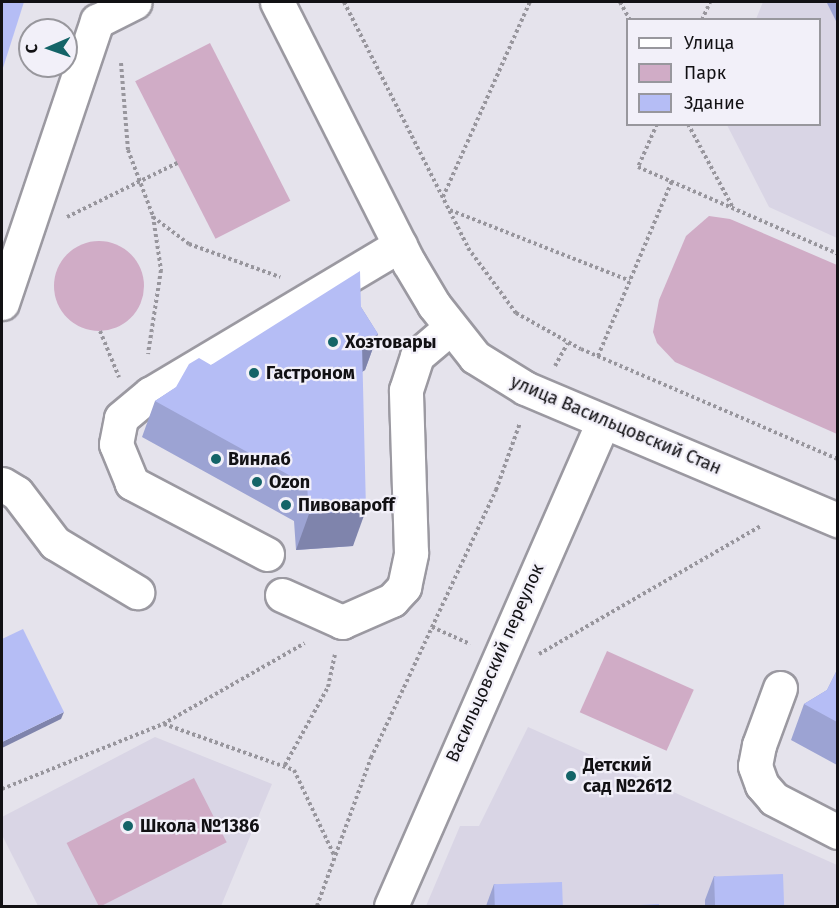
<!DOCTYPE html>
<meta charset="utf-8">
<style>
body{margin:0}
#map{position:relative;width:839px;height:908px;overflow:hidden;background:#e5e3ec;font-family:"Fira Sans",sans-serif}
div>[style]{position:absolute}
.built>*{inset:0;background:#d9d5e5}
.green>*{inset:0;background:#d0acc6;transform-origin:0 0}
.round{border-radius:50%}
.path>*{height:4px;margin-top:-2px;transform-origin:0;background:repeating-linear-gradient(90deg,#98969d 0 3px,transparent 0 6px)}
.roads{filter:drop-shadow(2px 0 #9b99a1) drop-shadow(-2px 0 #9b99a1) drop-shadow(0 2px #9b99a1) drop-shadow(0 -2px #9b99a1)}
.minor>*{height:33px;margin:-16.5px;padding:0 16.5px;transform-origin:16.5px;border-radius:16.5px;background:#fff}
.wall>*{inset:0;background:#9ca3d3}
.shaded-wall>*{inset:0;background:#7f84ac}
.building>*{inset:0;background:#b5bdf5;transform-origin:0 0}
.dots>*{width:16px;height:16px;translate:-50% -50%;box-sizing:border-box;border:3px solid #f2f0f9;border-radius:50%}
span{translate:-50% -50%;white-space:nowrap;text-align:center;line-height:1.15;-webkit-text-stroke:4.5px #f2f0f9;paint-order:stroke}
.poi-label{font-size:18px;color:#121114;font-weight:700}
.left{translate:0 -50%;text-align:left}
.street-label{font-size:18px;color:#121114}
.frame{position:absolute;inset:0;border:3px solid #121114;pointer-events:none}
.legend{position:absolute;left:626px;top:18px;width:195px;height:108px;box-sizing:border-box;background:#f2f0f9;border:2px solid #98979d;margin:0;padding:8px 10px;list-style:none;font-size:18px;color:#121114}
.legend li{display:flex;align-items:center;gap:12px;height:30px}
.legend b{width:30px;border:2px solid #98979d}
.north{position:absolute;left:18px;top:18px;width:60px;height:60px;box-sizing:border-box;background:#f2f0f9;border:2px solid #98979d;border-radius:50%;rotate:268deg;font-size:16px;font-weight:700;line-height:24px;text-align:center;color:#121114}
.north::after{content:'';display:block;margin:auto;width:21px;height:27px;background:#146468;clip-path:polygon(50% 0,100% 100%,50% 72%,0 100%)}
</style>
<div id="map">
<div class="built">
<div style="clip-path:polygon(763px 2px,837px 2px,837px 238px,769px 207px,727px 125px,820px 124px,820px 20px,756px 19px)"></div>
<div style="clip-path:polygon(528px 727px,837px 865px,837px 906px,426px 906px,460px 826px,479px 826px)"></div>
<div style="clip-path:polygon(155px 737px,272px 784px,221px 906px,38px 906px,2px 835px,2px 817px)"></div>
</div>
<div class="green">
<div style="left:210px;top:43px;width:177px;height:84px;rotate:63deg"></div>
<div style="clip-path:polygon(709px 216px,730px 219px,837px 265px,837px 434px,675px 362px,657px 343px,653px 332px,659px 300px,686px 236px)"></div>
<div class="round" style="left:54px;top:241px;width:90px;height:90px"></div>
<div style="left:607px;top:651px;width:95px;height:67px;rotate:24deg"></div>
<div style="left:194px;top:778px;width:72px;height:143px;rotate:63deg"></div>
</div>
<div class="path">
<div style="left:344px;top:2px;width:275px;rotate:63.2deg"></div>
<div style="left:468px;top:248px;width:81px;rotate:53.6deg"></div>
<div style="left:516px;top:313px;width:74px;rotate:29deg"></div>
<div style="left:581px;top:349px;width:280px;rotate:23.2deg"></div>
<div style="left:620px;top:2px;width:21px;rotate:61deg"></div>
<div style="left:702px;top:20px;width:20px;rotate:-66deg"></div>
<div style="left:121px;top:63px;width:87px;rotate:85.4deg"></div>
<div style="left:128px;top:150px;width:71px;rotate:69.3deg"></div>
<div style="left:153px;top:216px;width:55px;rotate:81.6deg"></div>
<div style="left:161px;top:270px;width:85px;rotate:98.8deg"></div>
<div style="left:657px;top:124px;width:47px;rotate:113.8deg"></div>
<div style="left:638px;top:167px;width:218px;rotate:23.5deg"></div>
<div style="left:688px;top:124px;width:95px;rotate:61.8deg"></div>
<div style="left:443px;top:197px;width:214px;rotate:-66deg"></div>
<div style="left:450px;top:210px;width:193px;rotate:21.5deg"></div>
<div style="left:67px;top:217px;width:123px;rotate:-26.1deg"></div>
<div style="left:153px;top:217px;width:45px;rotate:36.9deg"></div>
<div style="left:189px;top:244px;width:97px;rotate:19.9deg"></div>
<div style="left:100px;top:331px;width:50px;rotate:67.6deg"></div>
<div style="left:598px;top:356px;width:190px;rotate:-67.1deg"></div>
<div style="left:555px;top:366px;width:26px;rotate:-61deg"></div>
<div style="left:432px;top:627px;width:42px;rotate:24.1deg"></div>
<div style="left:539px;top:654px;width:256px;rotate:-30deg"></div>
<div style="left:164px;top:724px;width:138px;rotate:19.5deg"></div>
<div style="left:294px;top:770px;width:94px;rotate:64.8deg"></div>
<div style="left:285px;top:765px;width:89px;rotate:-61.1deg"></div>
<div style="left:328px;top:687px;width:33px;rotate:-78deg"></div>
<div style="left:2px;top:789px;width:174px;rotate:-22deg"></div>
<div style="left:163px;top:724px;width:163px;rotate:-29.7deg"></div>
<div style="left:317px;top:906px;width:158px;rotate:-70deg"></div>
<div style="left:371px;top:758px;width:296px;rotate:-65deg"></div>
<div style="left:496px;top:490px;width:71px;rotate:-70.3deg"></div>
</div>
<div class="roads">
<div class="minor">
<div style="left:277px;top:2px;width:292px;rotate:63.2deg"></div>
<div style="left:409px;top:263px;width:49px;rotate:59.2deg"></div>
<div style="left:434px;top:305px;width:66px;rotate:51.7deg"></div>
<div style="left:475px;top:357px;width:59px;rotate:31.8deg"></div>
<div style="left:525px;top:388px;width:340px;rotate:22.9deg"></div>
<div style="left:2px;top:303px;width:298px;rotate:-71.4deg"></div>
<div style="left:97px;top:21px;width:42px;rotate:-26.6deg"></div>
<div style="left:2px;top:484px;width:17px;rotate:31deg"></div>
<div style="left:17px;top:493px;width:63px;rotate:52.8deg"></div>
<div style="left:55px;top:543px;width:96px;rotate:30.9deg"></div>
<div style="left:267px;top:554px;width:153px;rotate:-152.3deg"></div>
<div style="left:132px;top:483px;width:42px;rotate:-112.3deg"></div>
<div style="left:116px;top:444px;width:26px;rotate:-79deg"></div>
<div style="left:121px;top:418px;width:38px;rotate:-40deg"></div>
<div style="left:150px;top:394px;width:291px;rotate:-30.8deg"></div>
<div style="left:282px;top:595px;width:66px;rotate:24.2deg"></div>
<div style="left:342px;top:622px;width:55px;rotate:-23.7deg"></div>
<div style="left:392px;top:600px;width:18px;rotate:-47deg"></div>
<div style="left:404px;top:587px;width:35px;rotate:-78deg"></div>
<div style="left:411px;top:553px;width:163px;rotate:-91.8deg"></div>
<div style="left:406px;top:390px;width:36px;rotate:-72deg"></div>
<div style="left:417px;top:356px;width:43px;rotate:-40.3deg"></div>
<div style="left:780px;top:688px;width:61px;rotate:110.2deg"></div>
<div style="left:759px;top:745px;width:21px;rotate:101deg"></div>
<div style="left:755px;top:766px;width:20px;rotate:70deg"></div>
<div style="left:762px;top:785px;width:18px;rotate:49deg"></div>
<div style="left:774px;top:799px;width:72px;rotate:27.3deg"></div>
<div style="left:391px;top:906px;width:528px;rotate:-66.35deg"></div>
</div>
</div>
<div class="wall">
<div style="clip-path:polygon(827px 2px,837px 2px,837px 23px,827px 3px)"></div>
<div style="clip-path:polygon(361px 307px,378px 334px,365px 370px,362px 372px,353px 546px,296px 550px,294px 521px,142px 437px,155px 401px,211px 365px)"></div>
<div style="clip-path:polygon(837px 670px,837px 765px,791px 740px,804px 704px,827px 690px)"></div>
<div style="clip-path:polygon(714px 876px,784px 906px,705px 906px,705px 900px)"></div>
<div style="clip-path:polygon(494px 884px,563px 906px,486px 906px)"></div>
</div>
<div class="shaded-wall">
<div style="clip-path:polygon(378px 334px,365px 370px,349px 380px,362px 344px)"></div>
<div style="clip-path:polygon(366px 510px,353px 546px,296px 550px,309px 514px)"></div>
<div style="clip-path:polygon(64px 712px,61px 719px,2px 748px,2px 742px)"></div>
</div>
<div class="building">
<div style="clip-path:polygon(2px 2px,24px 2px,2px 71px)"></div>
<div style="clip-path:polygon(360px 271px,361px 307px,378px 334px,362px 344px,366px 510px,309px 514px,307px 485px,155px 401px,176px 387px,189px 364px,199px 358px,211px 365px)"></div>
<div style="clip-path:polygon(23px 629px,64px 712px,2px 742px,2px 639px)"></div>
<div style="clip-path:polygon(837px 670px,837px 722px,804px 704px,827px 690px)"></div>
<div style="left:783px;top:874px;width:32px;height:69px;rotate:88deg"></div>
<div style="left:562px;top:882px;width:24px;height:68px;rotate:88deg"></div>
<div style="clip-path:polygon(659px 904px,659px 906px,622px 906px)"></div>
</div>
<div class="dots">
<div style="left:333px;top:342px;background:#146468"></div>
<div style="left:254px;top:373px;background:#146468"></div>
<div style="left:216px;top:459px;background:#146468"></div>
<div style="left:257px;top:482px;background:#146468"></div>
<div style="left:286px;top:505px;background:#146468"></div>
<div style="left:571px;top:776px;background:#146468"></div>
<div style="left:128px;top:826px;background:#146468"></div>
</div>
<div class="poi-label">
<span class="left" style="left:345px;top:342px">Хозтовары</span>
<span class="left" style="left:266px;top:373px">Гастроном</span>
<span class="left" style="left:228px;top:459px">Винлаб</span>
<span class="left" style="left:269px;top:482px">Ozon</span>
<span class="left" style="left:298px;top:505px">Пивовароff</span>
<span class="left" style="left:583px;top:776px">Детский<br>сад №2612</span>
<span class="left" style="left:140px;top:826px">Школа №1386</span>
</div>
<div class="street-label">
<span style="left:616px;top:425px;rotate:23deg">улица Васильцовский Стан</span>
<span style="left:495px;top:663px;rotate:-66deg">Васильцовский переулок</span>
</div>
<div class="frame"></div>
<ul class="legend">
<li><b style="height:8px;background:#fff"></b>Улица</li>
<li><b style="height:16px;background:#d0acc6"></b>Парк</li>
<li><b style="height:16px;background:#b5bdf5"></b>Здание</li>
</ul>
<div class="north">С</div>
</div>
